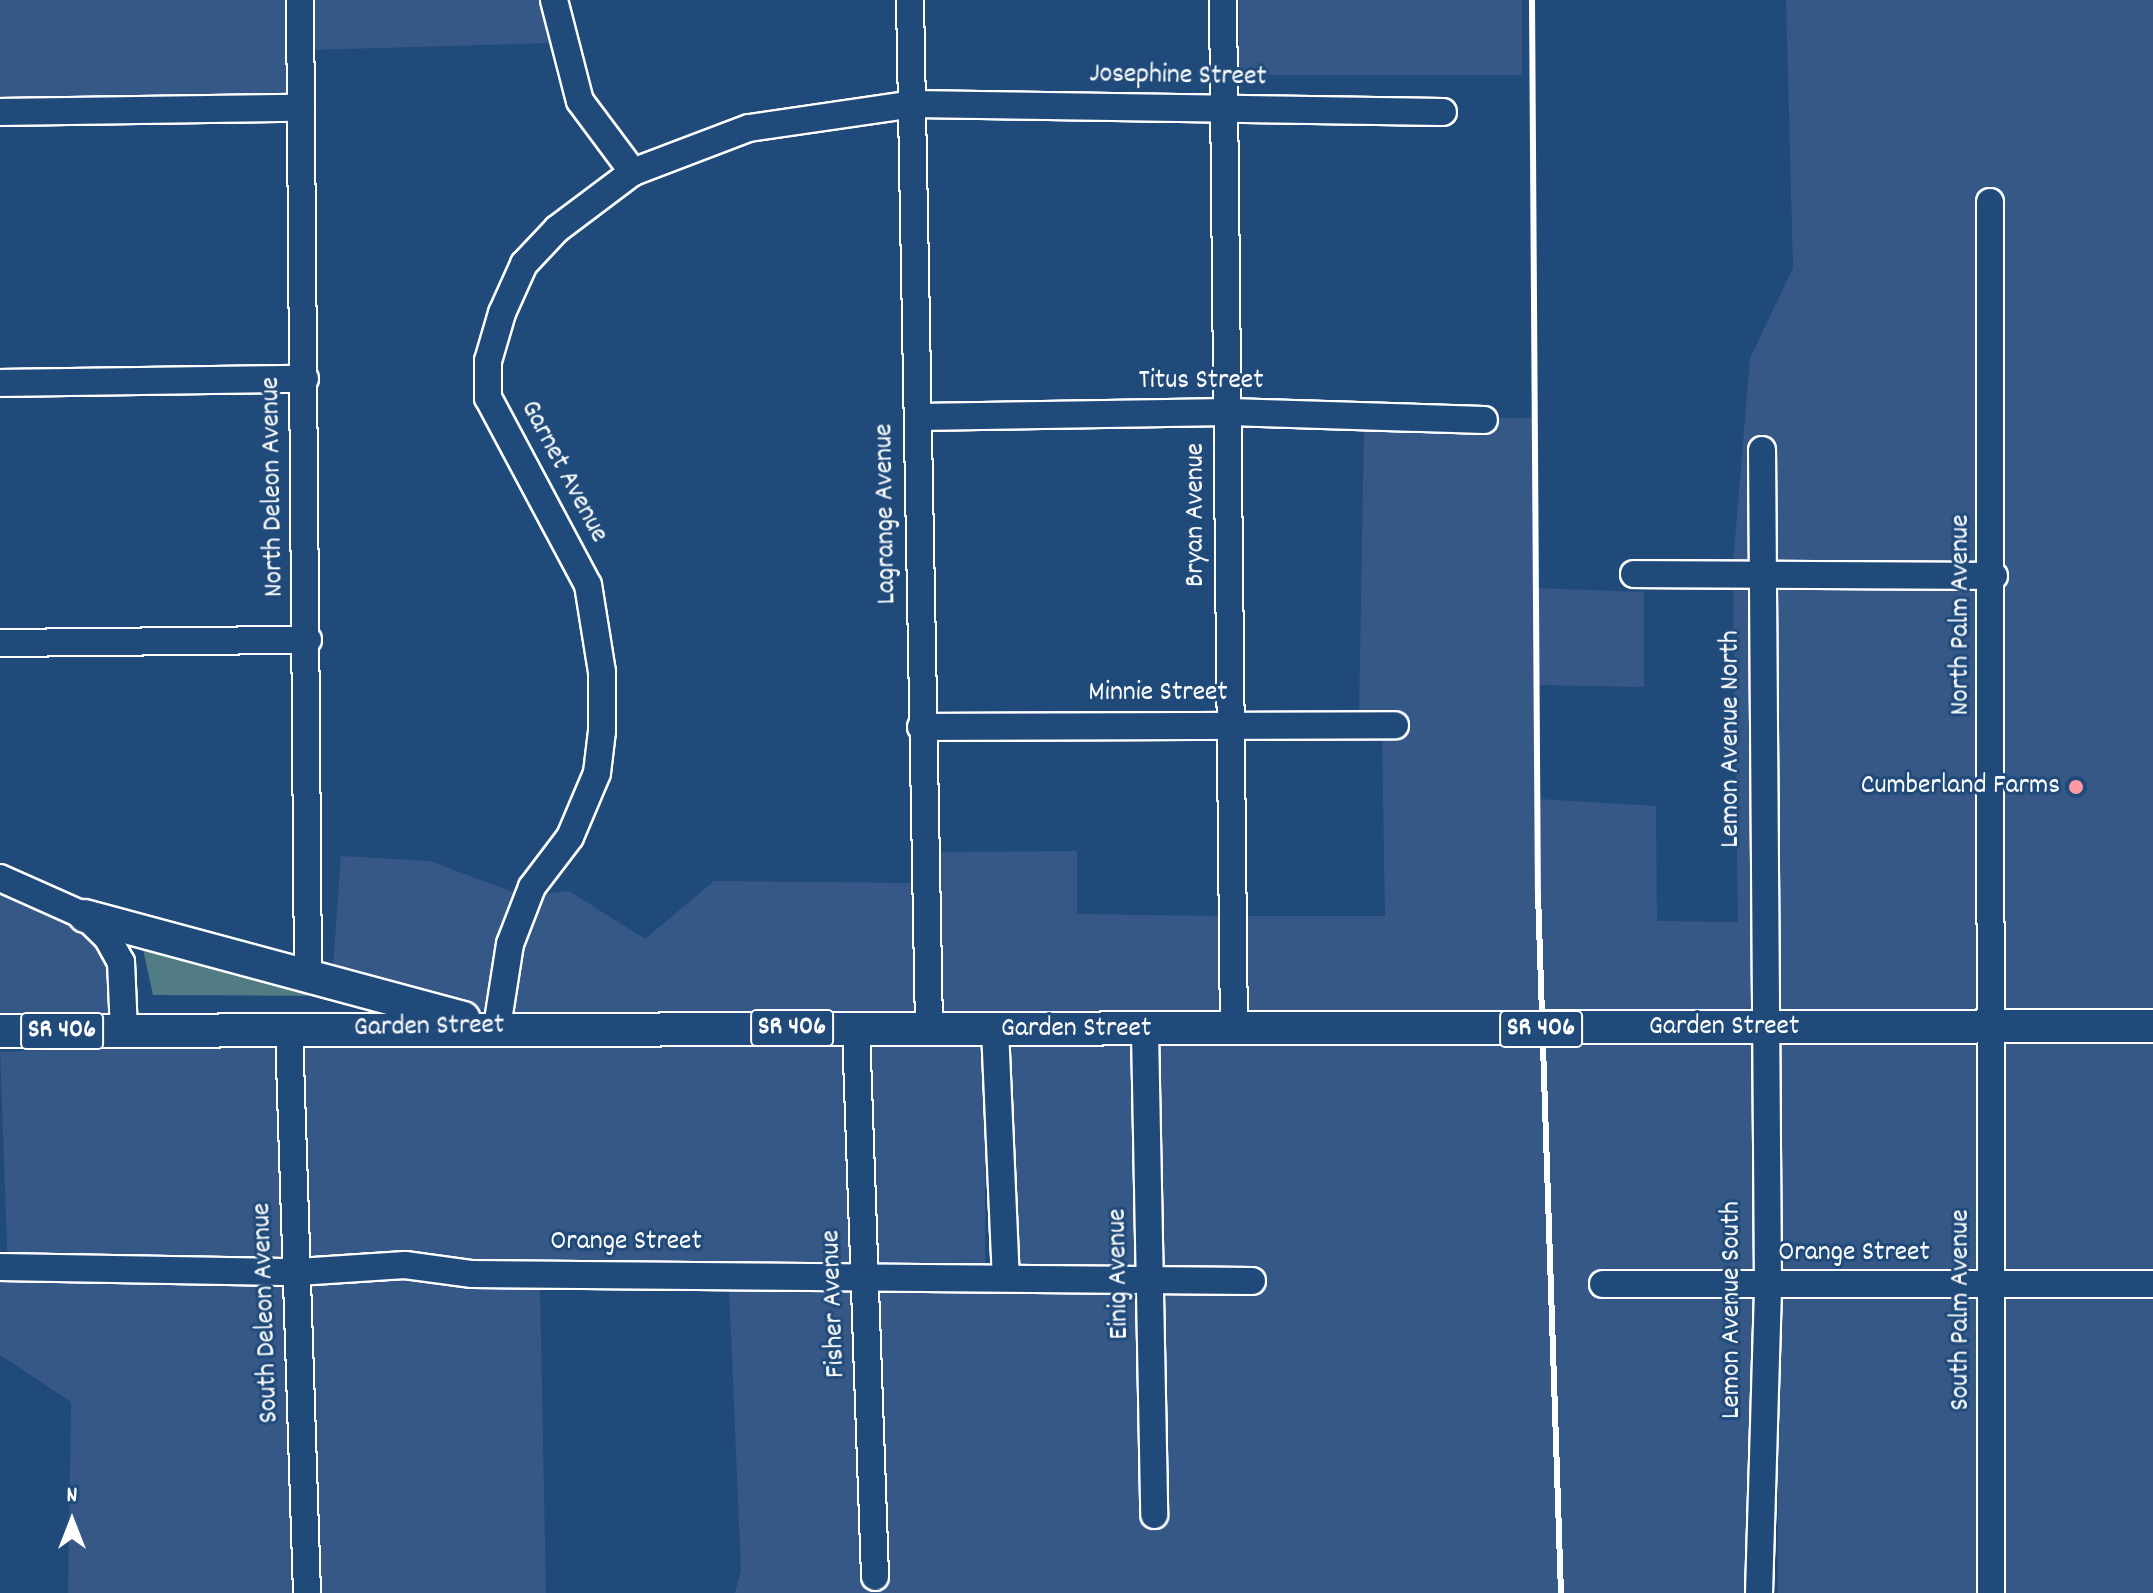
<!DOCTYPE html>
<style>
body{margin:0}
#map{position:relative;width:2153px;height:1593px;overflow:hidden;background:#1f4a7a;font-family:Dekko,sans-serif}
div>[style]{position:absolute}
.built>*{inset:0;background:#355887;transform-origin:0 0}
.green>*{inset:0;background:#527c83}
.roads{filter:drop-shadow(2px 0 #fff) drop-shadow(-2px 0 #fff) drop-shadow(0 2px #fff) drop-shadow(0 -2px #fff)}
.minor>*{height:26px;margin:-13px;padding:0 13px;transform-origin:13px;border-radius:13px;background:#1f4a7a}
.major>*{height:32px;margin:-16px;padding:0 16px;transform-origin:16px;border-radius:16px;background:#1f4a7a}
.rail>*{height:6px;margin:-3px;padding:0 3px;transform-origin:3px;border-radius:3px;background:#fff}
.dots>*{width:22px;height:22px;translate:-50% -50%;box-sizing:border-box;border:4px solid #1f4a7a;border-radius:50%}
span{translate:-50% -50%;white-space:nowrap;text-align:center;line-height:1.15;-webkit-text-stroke:6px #1f4a7a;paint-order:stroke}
.shield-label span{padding:2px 6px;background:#1f4a7a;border:2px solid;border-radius:6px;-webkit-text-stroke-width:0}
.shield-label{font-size:26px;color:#fff;font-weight:700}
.street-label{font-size:28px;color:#fff}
.poi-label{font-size:28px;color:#fff}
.right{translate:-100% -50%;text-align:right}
.north{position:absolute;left:32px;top:1481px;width:80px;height:80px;-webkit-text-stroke:6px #1f4a7a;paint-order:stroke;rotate:0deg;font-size:22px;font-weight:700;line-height:32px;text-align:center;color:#fff}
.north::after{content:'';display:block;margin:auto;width:28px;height:36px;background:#fff;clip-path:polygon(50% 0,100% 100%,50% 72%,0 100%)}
</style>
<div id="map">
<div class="built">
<div style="left:0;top:0;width:290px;height:100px"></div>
<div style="clip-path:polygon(311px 0,543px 0,555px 43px,311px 50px)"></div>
<div style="left:1239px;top:0;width:283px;height:75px"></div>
<div style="clip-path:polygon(1786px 0,2153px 0,2153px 1015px,2005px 1016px,2000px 190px,1980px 191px,1984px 564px,1774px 564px,1772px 438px,1751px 439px,1753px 563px,1733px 563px,1750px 358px,1793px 268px)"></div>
<div style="clip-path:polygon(1495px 418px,1532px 418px,1536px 588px,1644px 592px,1644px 687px,1537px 685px,1539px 799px,1656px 806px,1657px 921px,1738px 922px,1733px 587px,1753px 587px,1752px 1016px,1244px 1017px,1243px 916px,1385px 916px,1382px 737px,1406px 737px,1406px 714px,1359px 713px,1364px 428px,1494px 432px)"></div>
<div style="left:1774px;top:587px;width:210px;height:429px"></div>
<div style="clip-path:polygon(1077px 851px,1077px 914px,1222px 916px,1223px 1018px,939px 1016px,935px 852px)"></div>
<div style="clip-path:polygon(341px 856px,430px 861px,518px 894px,488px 1012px,333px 968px)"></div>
<div style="clip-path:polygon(714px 881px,915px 883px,918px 1016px,508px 1015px,519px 948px,541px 894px,569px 891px,645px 939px)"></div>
<div style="clip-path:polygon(0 890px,80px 926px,99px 945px,111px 966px,113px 1020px,0 1020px)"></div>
<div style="left:2153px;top:1038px;width:234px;height:148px;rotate:90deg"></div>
<div style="clip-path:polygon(1752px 1039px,1757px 1273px,1593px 1272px,1592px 1295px,1757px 1297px,1749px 1593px,735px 1593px,741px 1571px,729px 1288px,856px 1288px,865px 1589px,886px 1588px,877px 1289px,1143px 1292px,1144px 1527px,1165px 1526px,1164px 1293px,1263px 1293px,1263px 1270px,1164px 1269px,1156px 1042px)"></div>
<div style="left:1773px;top:1039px;width:211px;height:234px"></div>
<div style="clip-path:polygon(846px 1040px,855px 1265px,473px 1262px,406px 1254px,308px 1260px,300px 1042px)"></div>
<div style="left:867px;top:1040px;width:118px;height:225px"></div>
<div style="left:1006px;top:1041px;width:129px;height:226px"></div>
<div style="left:279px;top:1042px;width:218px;height:279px;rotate:88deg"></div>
<div style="clip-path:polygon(405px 1277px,540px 1286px,546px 1593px,318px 1593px,309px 1283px)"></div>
<div style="clip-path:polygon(0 1280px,288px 1284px,297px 1593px,68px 1593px,71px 1402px,0 1355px)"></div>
<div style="left:2153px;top:1296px;width:297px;height:148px;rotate:90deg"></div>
<div style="left:1778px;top:1297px;width:206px;height:296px"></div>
</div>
<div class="green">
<div style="clip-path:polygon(142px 945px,321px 996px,153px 995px)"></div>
</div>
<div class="roads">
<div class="minor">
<div style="left:300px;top:0;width:973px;rotate:89.53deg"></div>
<div style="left:554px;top:0;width:104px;rotate:75.6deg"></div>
<div style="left:580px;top:101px;width:89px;rotate:53.3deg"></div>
<div style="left:910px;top:0;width:1028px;rotate:88.94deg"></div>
<div style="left:1223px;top:0;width:1029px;rotate:89.39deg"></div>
<div style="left:0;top:112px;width:301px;rotate:-0.8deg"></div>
<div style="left:1990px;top:202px;width:1391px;rotate:89.96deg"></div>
<div style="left:0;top:383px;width:305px;rotate:-0.8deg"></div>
<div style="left:918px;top:417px;width:311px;rotate:-0.9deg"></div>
<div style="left:1229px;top:412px;width:255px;rotate:1.8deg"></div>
<div style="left:1634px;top:574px;width:360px;rotate:0.3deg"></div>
<div style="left:0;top:643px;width:308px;rotate:-0.6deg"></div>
<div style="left:921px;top:727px;width:474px;rotate:-0.2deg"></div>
<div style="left:0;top:878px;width:93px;rotate:24.1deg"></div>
<div style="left:85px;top:916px;width:30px;rotate:44deg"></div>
<div style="left:107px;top:937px;width:29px;rotate:61deg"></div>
<div style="left:121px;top:962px;width:69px;rotate:87.5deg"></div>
<div style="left:497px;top:1027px;width:84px;rotate:-81.1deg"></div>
<div style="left:510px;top:944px;width:61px;rotate:-68.9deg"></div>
<div style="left:532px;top:887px;width:63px;rotate:-52.8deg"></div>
<div style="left:570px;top:837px;width:69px;rotate:-67.1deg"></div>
<div style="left:597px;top:773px;width:42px;rotate:-83.2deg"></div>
<div style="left:602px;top:731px;width:59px;rotate:-90deg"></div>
<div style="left:602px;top:672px;width:88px;rotate:-99.1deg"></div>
<div style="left:588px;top:585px;width:212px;rotate:-118.1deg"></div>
<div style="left:488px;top:398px;width:37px;rotate:-90deg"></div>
<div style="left:488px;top:361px;width:50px;rotate:-73.7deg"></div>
<div style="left:502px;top:313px;width:54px;rotate:-65.8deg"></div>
<div style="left:524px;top:264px;width:48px;rotate:-46.7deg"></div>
<div style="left:557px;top:229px;width:95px;rotate:-36.9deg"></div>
<div style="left:633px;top:172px;width:124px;rotate:-20.8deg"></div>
<div style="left:749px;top:128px;width:166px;rotate:-8.3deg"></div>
<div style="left:913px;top:104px;width:530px;rotate:0.86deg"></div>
<div style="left:856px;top:1029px;width:548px;rotate:88.01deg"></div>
<div style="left:995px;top:1029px;width:249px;rotate:87.5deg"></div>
<div style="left:289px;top:1030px;width:563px;rotate:88.17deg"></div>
<div style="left:1145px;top:1031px;width:484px;rotate:88.9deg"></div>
<div style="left:0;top:1267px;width:298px;rotate:1deg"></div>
<div style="left:298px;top:1272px;width:107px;rotate:-3.7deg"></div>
<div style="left:405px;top:1265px;width:68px;rotate:7.7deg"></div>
<div style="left:472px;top:1274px;width:780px;rotate:0.51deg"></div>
<div style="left:1603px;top:1284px;width:550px"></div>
<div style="left:1759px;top:1593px;width:308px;rotate:-88.3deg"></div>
<div style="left:1768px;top:1285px;width:835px;rotate:-90.41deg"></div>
</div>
<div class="major">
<div style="left:85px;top:916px;width:392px;rotate:15.1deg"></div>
<div style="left:0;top:1031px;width:2153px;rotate:-0.13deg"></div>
</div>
</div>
<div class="rail">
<div style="left:1532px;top:0;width:893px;rotate:89.62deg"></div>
<div style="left:1538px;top:893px;width:700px;rotate:88.12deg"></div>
</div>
<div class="dots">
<div style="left:2076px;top:787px;background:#ff9aa2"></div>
</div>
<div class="shield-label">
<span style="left:792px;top:1028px">SR 406</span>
<span style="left:1541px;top:1029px">SR 406</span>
<span style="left:62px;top:1031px">SR 406</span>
</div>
<div class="street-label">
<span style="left:1178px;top:77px;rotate:1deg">Josephine Street</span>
<span style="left:1201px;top:382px">Titus Street</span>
<span style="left:563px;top:472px;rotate:62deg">Garnet Avenue</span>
<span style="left:274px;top:487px;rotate:-91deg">North Deleon Avenue</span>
<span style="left:887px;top:514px;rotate:-91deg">Lagrange Avenue</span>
<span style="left:1197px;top:515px;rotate:-90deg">Bryan Avenue</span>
<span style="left:1962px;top:615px;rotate:-90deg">North Palm Avenue</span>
<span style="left:1158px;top:694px">Minnie Street</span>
<span style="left:1732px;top:739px;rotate:-90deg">Lemon Avenue North</span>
<span style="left:429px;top:1028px;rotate:-1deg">Garden Street</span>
<span style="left:1724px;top:1028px">Garden Street</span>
<span style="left:1076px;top:1030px">Garden Street</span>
<span style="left:626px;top:1243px">Orange Street</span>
<span style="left:1854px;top:1254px">Orange Street</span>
<span style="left:1120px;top:1274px;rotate:-91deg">Einig Avenue</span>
<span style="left:835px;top:1304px;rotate:-92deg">Fisher Avenue</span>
<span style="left:1733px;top:1310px;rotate:-90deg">Lemon Avenue South</span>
<span style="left:1962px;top:1310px;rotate:-90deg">South Palm Avenue</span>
<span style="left:267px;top:1313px;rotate:-92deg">South Deleon Avenue</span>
</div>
<div class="poi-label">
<span class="right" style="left:2060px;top:787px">Cumberland Farms</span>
</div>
<div class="north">N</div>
</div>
